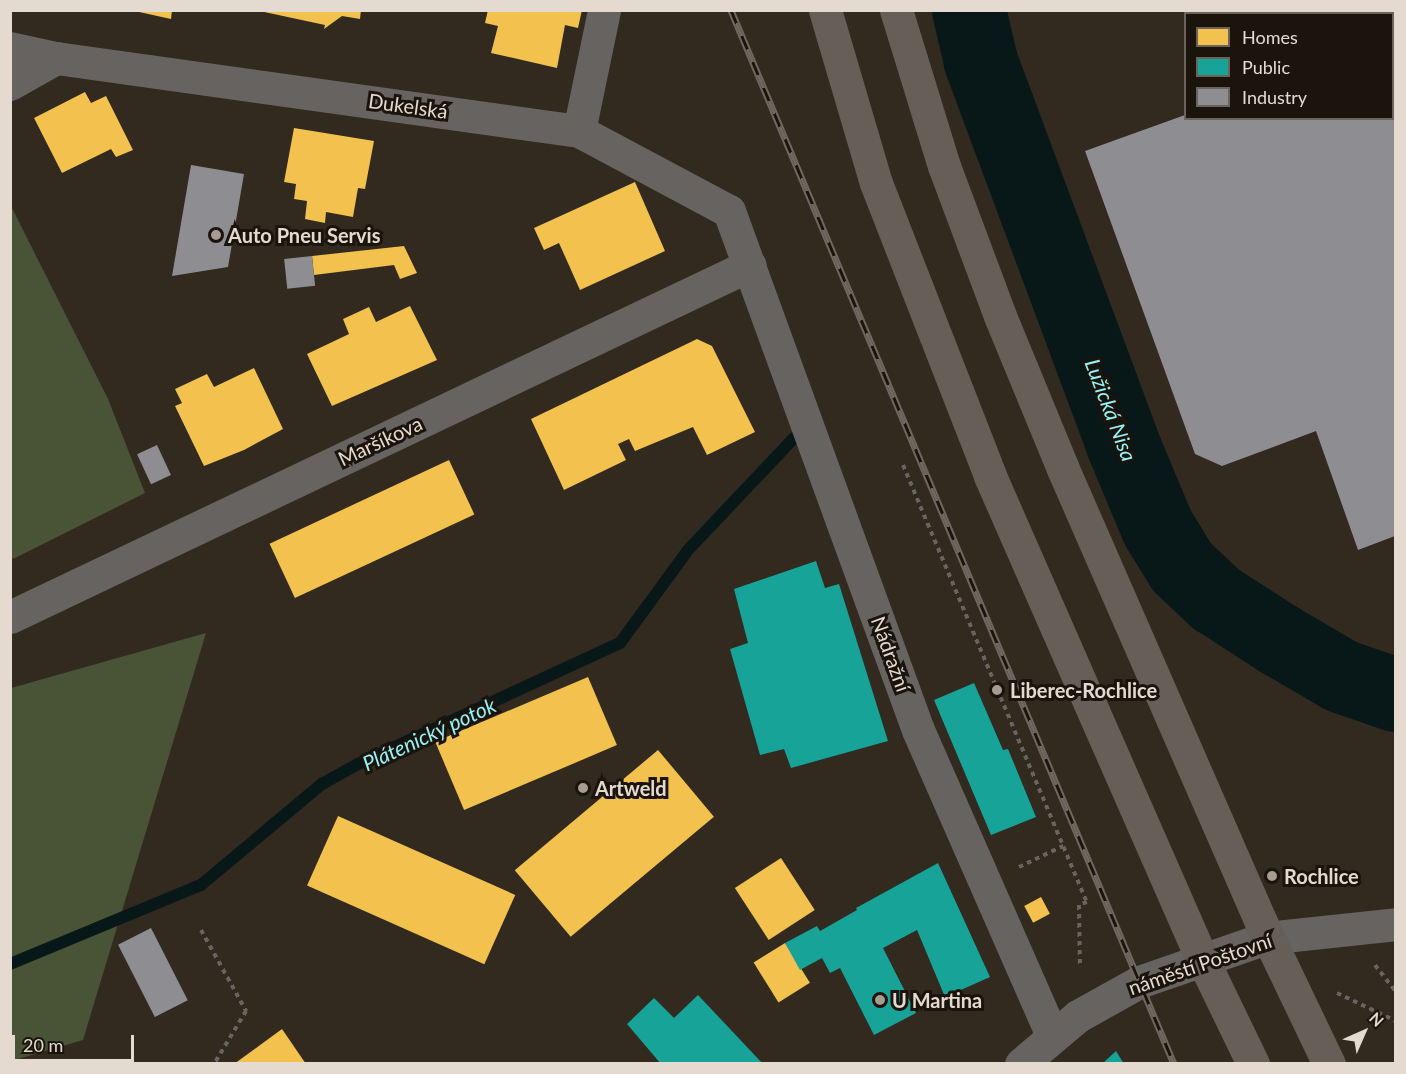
<!DOCTYPE html>
<meta charset="utf-8">
<style>
body{margin:0}
#map{position:relative;width:1406px;height:1074px;overflow:hidden;background:#32291f;font-family:Lato,sans-serif}
div>[style]{position:absolute}
.green>*{inset:0;background:#485435}
.homes>*{inset:0;background:#f2c14e;transform-origin:0 0}
.public>*{inset:0;background:#17a398}
.industry>*{inset:0;background:#8d8d92;transform-origin:0 0}
.stream>*{height:12px;margin:-6px;padding:0 6px;transform-origin:6px;border-radius:6px;background:#081717}
.river>*{height:74px;margin:-37px;padding:0 37px;transform-origin:37px;border-radius:37px;background:#081717}
.path>*{height:4px;margin-top:-2px;transform-origin:0;background:repeating-linear-gradient(90deg,#68645f 0 4.5px,transparent 0 9px)}
.minor>*{height:33px;margin:-16.5px;padding:0 16.5px;transform-origin:16.5px;border-radius:16.5px;background:#676360}
.highway>*{height:33px;margin:-16.5px;padding:0 16.5px;transform-origin:16.5px;border-radius:16.5px;background:#665f58}
.rail>*{height:7px;margin-top:-3.5px;transform-origin:0;background:repeating-linear-gradient(90deg,#1b140c 0 14px,#6e6861 0 28px);box-sizing:border-box;border-block:2px solid #6e6861}
.highway-bridge>*{height:33px;margin:-16.5px;padding:0 16.5px;transform-origin:16.5px;border-radius:16.5px;background:#665f58}
.dots>*{width:16px;height:16px;translate:-50% -50%;box-sizing:border-box;border:3px solid #1b140c;border-radius:50%}
span{translate:-50% -50%;white-space:nowrap;text-align:center;line-height:1.15;-webkit-text-stroke:6px #1b140c;paint-order:stroke}
.street-label{font-size:20px;color:#e5dacf}
.poi-label{font-size:20px;color:#e5dacf;font-weight:700}
.left{translate:0 -50%;text-align:left}
.water-label{font-size:21px;color:#95f4f9;font-style:italic}
.frame{position:absolute;inset:0;border:12px solid #e5dacf;pointer-events:none}
.legend{position:absolute;left:1184px;top:12px;width:210px;height:108px;box-sizing:border-box;background:#1b140c;border:2px solid #6c635a;margin:0;padding:8px 10px;list-style:none;font-size:18px;color:#e5dacf}
.legend li{display:flex;align-items:center;gap:12px;height:30px}
.legend b{width:30px;border:2px solid #6c635a}
.north{position:absolute;left:1334px;top:1002px;width:60px;height:60px;-webkit-text-stroke:4px #1b140c;paint-order:stroke;rotate:45deg;font-size:16px;font-weight:700;line-height:24px;text-align:center;color:#e5dacf}
.north::after{content:'';display:block;margin:auto;width:21px;height:27px;background:#e5dacf;clip-path:polygon(50% 0,100% 100%,50% 72%,0 100%)}
.scale{position:absolute;left:12px;top:1035px;width:122px;height:27px;box-sizing:border-box;border:3px solid #e5dacf;border-top:0;padding-left:8px;font-size:18px;line-height:21px;white-space:nowrap;color:#e5dacf;-webkit-text-stroke:4px #1b140c;paint-order:stroke}
</style>
<div id="map">
<div class="green">
<div style="clip-path:polygon(10px 204px,108px 399px,145px 493px,13px 559px,10px 554px)"></div>
<div style="clip-path:polygon(206px 633px,83px 1040px,11px 1061px,11px 688px)"></div>
</div>
<div class="homes">
<div style="clip-path:polygon(130px 10px,172px 10px,171px 19px)"></div>
<div style="clip-path:polygon(255px 10px,361px 10px,360px 19px,342px 16px,324px 29px,325px 25px)"></div>
<div style="clip-path:polygon(488px 10px,582px 10px,578px 28px,565px 25px,557px 68px,491px 53px,498px 26px,485px 23px)"></div>
<div style="clip-path:polygon(85px 92px,91px 103px,106px 96px,133px 150px,116px 157px,111px 149px,62px 173px,34px 118px)"></div>
<div style="clip-path:polygon(294px 128px,374px 141px,365px 189px,358px 188px,353px 217px,326px 212px,325px 223px,305px 219px,307px 201px,294px 199px,296px 184px,284px 182px)"></div>
<div style="clip-path:polygon(635px 182px,665px 251px,580px 290px,559px 243px,544px 250px,534px 228px)"></div>
<div style="clip-path:polygon(404px 246px,417px 273px,400px 279px,394px 265px,314px 275px,312px 256px)"></div>
<div style="clip-path:polygon(410px 306px,437px 360px,332px 406px,307px 354px,349px 334px,343px 319px,369px 307px,376px 322px)"></div>
<div style="clip-path:polygon(697px 339px,712px 346px,755px 432px,707px 455px,693px 427px,635px 451px,629px 439px,618px 444px,626px 460px,564px 490px,531px 419px)"></div>
<div style="clip-path:polygon(254px 368px,283px 429px,244px 450px,204px 466px,175px 406px,182px 403px,175px 389px,207px 374px,214px 387px)"></div>
<div style="left:449px;top:460px;width:60px;height:198px;rotate:65deg"></div>
<div style="left:588px;top:677px;width:74px;height:166px;rotate:67deg"></div>
<div style="left:658px;top:750px;width:87px;height:187px;rotate:50deg"></div>
<div style="left:338px;top:816px;width:194px;height:76px;rotate:24deg"></div>
<div style="left:781px;top:858px;width:62px;height:55px;rotate:57deg"></div>
<div style="left:1041px;top:897px;width:19px;height:19px;rotate:62deg"></div>
<div style="left:785px;top:943px;width:47px;height:37px;rotate:58deg"></div>
<div style="clip-path:polygon(282px 1029px,306px 1064px,234px 1064px)"></div>
</div>
<div class="public">
<div style="clip-path:polygon(816px 561px,825px 588px,839px 584px,888px 741px,791px 768px,784px 749px,760px 755px,730px 649px,748px 643px,734px 589px)"></div>
<div style="clip-path:polygon(974px 683px,1003px 750px,1008px 749px,1036px 817px,991px 835px,934px 700px)"></div>
<div style="clip-path:polygon(938px 863px,990px 977px,945px 997px,917px 930px,883px 948px,916px 1013px,874px 1035px,840px 968px,830px 973px,822px 958px,800px 970px,785px 943px,817px 926px,820px 931px,857px 910px,856px 908px)"></div>
<div style="clip-path:polygon(698px 995px,763px 1064px,661px 1064px,627px 1024px,654px 998px,674px 1018px)"></div>
<div style="clip-path:polygon(1116px 1051px,1124px 1064px,1102px 1064px)"></div>
</div>
<div class="industry">
<div style="clip-path:polygon(1395px 40px,1395px 536px,1358px 550px,1316px 431px,1222px 466px,1195px 454px,1085px 151px,1185px 115px,1185px 118px,1392px 118px,1392px 41px)"></div>
<div style="clip-path:polygon(191px 165px,244px 174px,228px 267px,172px 276px)"></div>
<div style="left:312px;top:256px;width:30px;height:28px;rotate:84deg"></div>
<div style="left:157px;top:445px;width:33px;height:22px;rotate:65deg"></div>
<div style="left:151px;top:928px;width:81px;height:37px;rotate:63deg"></div>
</div>
<div class="stream">
<div style="left:10px;top:964px;width:207px;rotate:-22.5deg"></div>
<div style="left:201px;top:885px;width:158px;rotate:-39.9deg"></div>
<div style="left:322px;top:784px;width:41px;rotate:-29.1deg"></div>
<div style="left:358px;top:764px;width:289px;rotate:-24.8deg"></div>
<div style="left:620px;top:643px;width:115px;rotate:-53.8deg"></div>
<div style="left:688px;top:550px;width:154px;rotate:-46.6deg"></div>
</div>
<div class="river">
<div style="left:969px;top:10px;width:53px;rotate:77deg"></div>
<div style="left:981px;top:62px;width:405px;rotate:69.6deg"></div>
<div style="left:1122px;top:442px;width:93px;rotate:67.3deg"></div>
<div style="left:1158px;top:528px;width:46px;rotate:58.4deg"></div>
<div style="left:1182px;top:567px;width:47px;rotate:43.3deg"></div>
<div style="left:1216px;top:599px;width:74px;rotate:32.8deg"></div>
<div style="left:1278px;top:639px;width:73px;rotate:30.4deg"></div>
<div style="left:1341px;top:676px;width:58px;rotate:19.1deg"></div>
</div>
<div class="path">
<div style="left:903px;top:465px;width:474px;rotate:67.2deg"></div>
<div style="left:1087px;top:902px;width:9px;rotate:159deg"></div>
<div style="left:1079px;top:905px;width:61px;rotate:89.1deg"></div>
<div style="left:1019px;top:867px;width:49px;rotate:-25.5deg"></div>
<div style="left:201px;top:930px;width:93px;rotate:60.9deg"></div>
<div style="left:246px;top:1011px;width:62px;rotate:121.1deg"></div>
<div style="left:1375px;top:965px;width:34px;rotate:52deg"></div>
<div style="left:1337px;top:993px;width:65px;rotate:25.4deg"></div>
</div>
<div class="minor">
<div style="left:10px;top:48px;width:47px;rotate:12.3deg"></div>
<div style="left:56px;top:58px;width:528px;rotate:7.95deg"></div>
<div style="left:579px;top:131px;width:170px;rotate:28.1deg"></div>
<div style="left:729px;top:211px;width:552px;rotate:69.99deg"></div>
<div style="left:918px;top:730px;width:333px;rotate:66.3deg"></div>
<div style="left:10px;top:84px;width:53px;rotate:-29.5deg"></div>
<div style="left:579px;top:131px;width:124px;rotate:-78.3deg"></div>
<div style="left:10px;top:617px;width:819px;rotate:-25.44deg"></div>
<div style="left:1021px;top:1064px;width:75px;rotate:-40.1deg"></div>
<div style="left:1078px;top:1016px;width:70px;rotate:-29.1deg"></div>
<div style="left:1139px;top:982px;width:134px;rotate:-19.1deg"></div>
<div style="left:1266px;top:938px;width:131px;rotate:-6.1deg"></div>
</div>
<div class="highway">
<div style="left:825px;top:10px;width:180px;rotate:73.6deg"></div>
</div>
<div class="rail">
<div style="left:731px;top:10px;width:1143px;rotate:67.2deg"></div>
</div>
<div class="highway-bridge">
<div style="left:896px;top:10px;width:163px;rotate:72.9deg"></div>
<div style="left:944px;top:166px;width:160px;rotate:69.5deg"></div>
<div style="left:1000px;top:316px;width:165px;rotate:67.6deg"></div>
<div style="left:1063px;top:469px;width:492px;rotate:66.4deg"></div>
<div style="left:1260px;top:920px;width:160px;rotate:64.4deg"></div>
<div style="left:876px;top:183px;width:314px;rotate:68.7deg"></div>
<div style="left:990px;top:476px;width:518px;rotate:66.31deg"></div>
<div style="left:1198px;top:950px;width:127px;rotate:64.2deg"></div>
</div>
<div class="dots">
<div style="left:216px;top:235px;background:#a69c91"></div>
<div style="left:997px;top:690px;background:#a69c91"></div>
<div style="left:583px;top:788px;background:#a69c91"></div>
<div style="left:1272px;top:876px;background:#a69c91"></div>
<div style="left:880px;top:1000px;background:#a69c91"></div>
</div>
<div class="street-label">
<span style="left:408px;top:106px;rotate:8deg">Dukelská</span>
<span style="left:380px;top:441px;rotate:-25deg">Maršíkova</span>
<span style="left:891px;top:654px;rotate:70deg">Nádražní</span>
<span style="left:1200px;top:964px;rotate:-19deg">náměstí Poštovní</span>
</div>
<div class="poi-label">
<span class="left" style="left:228px;top:235px">Auto Pneu Servis</span>
<span class="left" style="left:1010px;top:690px">Liberec-Rochlice</span>
<span class="left" style="left:595px;top:788px">Artweld</span>
<span class="left" style="left:1284px;top:876px">Rochlice</span>
<span class="left" style="left:892px;top:1000px">U Martina</span>
</div>
<div class="water-label">
<span style="left:1111px;top:410px;rotate:69deg">Lužická Nisa</span>
<span style="left:429px;top:734px;rotate:-25deg">Plátenický potok</span>
</div>
<div class="frame"></div>
<ul class="legend">
<li><b style="height:16px;background:#f2c14e"></b>Homes</li>
<li><b style="height:16px;background:#17a398"></b>Public</li>
<li><b style="height:16px;background:#8d8d92"></b>Industry</li>
</ul>
<div class="north">N</div>
<div class="scale">20 m</div>
</div>
